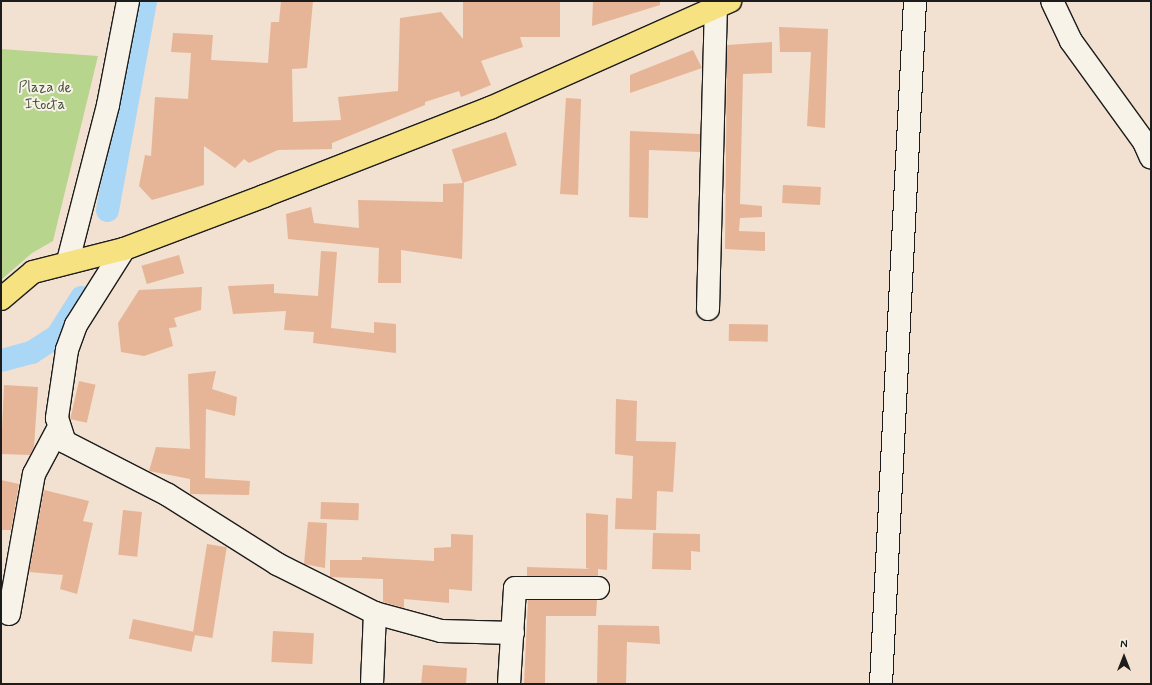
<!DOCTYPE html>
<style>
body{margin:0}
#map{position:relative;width:1152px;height:685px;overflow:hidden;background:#f2e0d0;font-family:Mynerve,sans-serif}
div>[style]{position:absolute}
.green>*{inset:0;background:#b7d58d}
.canal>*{height:23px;margin:-11.5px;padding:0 11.5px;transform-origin:11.5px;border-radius:11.5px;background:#abd7f7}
.building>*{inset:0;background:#e6b597;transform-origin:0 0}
.roads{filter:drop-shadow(1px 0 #1c1c1c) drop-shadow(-1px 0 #1c1c1c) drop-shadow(0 1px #1c1c1c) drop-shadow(0 -1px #1c1c1c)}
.minor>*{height:22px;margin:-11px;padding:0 11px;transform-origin:11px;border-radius:11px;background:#f7f3e8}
.major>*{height:22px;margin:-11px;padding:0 11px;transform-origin:11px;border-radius:11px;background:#f7e281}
span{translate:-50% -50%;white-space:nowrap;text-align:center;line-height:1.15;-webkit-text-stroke:4px #f7f3e8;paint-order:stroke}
.park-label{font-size:15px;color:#4a543e}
.frame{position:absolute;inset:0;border:2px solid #1c1c1c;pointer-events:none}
.north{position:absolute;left:1104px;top:637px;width:40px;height:40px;-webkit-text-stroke:3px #f7f3e8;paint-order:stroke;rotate:0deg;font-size:11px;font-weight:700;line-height:16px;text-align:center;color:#1c1c1c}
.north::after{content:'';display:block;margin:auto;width:14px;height:18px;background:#1c1c1c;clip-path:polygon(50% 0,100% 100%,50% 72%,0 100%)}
</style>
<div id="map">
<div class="green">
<div style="clip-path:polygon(1px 49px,98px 56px,53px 241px,32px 253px,1px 280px)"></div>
</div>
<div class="canal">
<div style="left:107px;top:210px;width:212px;rotate:-79.7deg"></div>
<div style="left:1px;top:360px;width:31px;rotate:-15deg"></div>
<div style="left:31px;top:352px;width:31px;rotate:-33deg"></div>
<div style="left:57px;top:335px;width:45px;rotate:-57.7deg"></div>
</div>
<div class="building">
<div style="clip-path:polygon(281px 1px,313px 1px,307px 68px,292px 69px,293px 122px,341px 120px,338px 97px,398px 91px,400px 18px,441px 12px,463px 39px,463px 1px,560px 1px,560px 37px,520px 37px,523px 47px,481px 61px,491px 85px,461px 97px,459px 91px,425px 102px,425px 105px,332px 143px,332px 149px,278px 150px,249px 163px,244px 159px,235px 168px,204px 146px,204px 185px,152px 200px,139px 186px,145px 155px,151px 156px,155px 97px,188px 99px,191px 53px,171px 52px,173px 33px,213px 35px,211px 60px,268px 63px,271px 22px,279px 22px)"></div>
<div style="clip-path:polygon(593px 1px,660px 1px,660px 5px,592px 26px)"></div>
<div style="clip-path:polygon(779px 27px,828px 29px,825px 128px,807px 126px,811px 52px,780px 52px)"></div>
<div style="clip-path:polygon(772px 42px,772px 73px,743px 74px,740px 204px,762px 206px,762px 217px,740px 218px,739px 231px,765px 232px,765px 251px,725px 249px,727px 45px)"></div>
<div style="clip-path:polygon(693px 50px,702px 68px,630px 93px,630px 75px)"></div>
<div style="clip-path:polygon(566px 98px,581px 99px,578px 195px,560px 194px)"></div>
<div style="clip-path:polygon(630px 131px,700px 134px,700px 152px,649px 150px,648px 218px,629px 217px)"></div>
<div style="left:506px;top:132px;width:35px;height:57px;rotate:72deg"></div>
<div style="clip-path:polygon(464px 183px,462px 259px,401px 250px,401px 283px,378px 283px,379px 248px,288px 239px,286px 214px,311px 207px,314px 223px,359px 228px,358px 200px,443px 202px,443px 184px)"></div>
<div style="left:783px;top:185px;width:38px;height:18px;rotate:3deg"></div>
<div style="clip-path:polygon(321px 251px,337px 252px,331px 328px,374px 333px,374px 322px,396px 324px,396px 353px,313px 343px,314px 332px,284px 330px,286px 311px,233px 314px,228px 286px,274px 284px,274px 293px,318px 296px)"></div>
<div style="left:179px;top:255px;width:19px;height:39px;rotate:74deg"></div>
<div style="clip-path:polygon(202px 287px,201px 310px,174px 318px,177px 327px,169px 328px,173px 346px,144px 356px,121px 352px,118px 323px,139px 290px)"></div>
<div style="left:729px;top:324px;width:39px;height:17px;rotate:1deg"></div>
<div style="clip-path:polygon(216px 371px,212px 389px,237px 397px,235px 416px,206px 409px,205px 478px,250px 481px,249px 495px,190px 494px,190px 479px,149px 471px,156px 447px,190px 449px,188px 374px)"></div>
<div style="left:79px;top:381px;width:17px;height:39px;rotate:13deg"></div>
<div style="clip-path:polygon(4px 385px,38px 387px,34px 447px,30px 455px,1px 454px)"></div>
<div style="clip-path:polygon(616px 399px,637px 401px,636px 441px,676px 442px,673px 492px,657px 491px,656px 530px,615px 529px,616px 498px,632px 499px,633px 456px,615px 454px)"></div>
<div style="clip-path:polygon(1px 480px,19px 484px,11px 530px,1px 530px)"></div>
<div style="clip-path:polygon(44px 490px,89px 501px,83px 521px,93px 523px,77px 594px,60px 589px,63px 575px,29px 572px)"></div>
<div style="left:321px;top:502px;width:38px;height:17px;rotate:2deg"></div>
<div style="left:123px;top:510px;width:19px;height:45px;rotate:6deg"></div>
<div style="clip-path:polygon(586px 513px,608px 515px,607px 570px,598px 569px,598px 576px,527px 576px,527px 567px,590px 569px,586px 568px)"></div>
<div style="clip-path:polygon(308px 522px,327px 523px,325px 568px,304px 564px)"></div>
<div style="clip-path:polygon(653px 533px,700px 534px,700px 552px,691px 551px,691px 570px,652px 569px)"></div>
<div style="clip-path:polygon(451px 534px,473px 535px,472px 591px,449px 589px,449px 603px,404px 599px,404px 608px,383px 602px,383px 579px,330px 577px,330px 560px,362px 560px,362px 557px,434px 561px,434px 548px,451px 547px)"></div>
<div style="left:207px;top:544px;width:20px;height:92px;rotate:9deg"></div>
<div style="clip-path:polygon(528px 600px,597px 600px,596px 616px,546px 616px,545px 684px,524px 684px)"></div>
<div style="left:133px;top:619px;width:64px;height:20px;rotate:12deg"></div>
<div style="clip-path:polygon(598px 625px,659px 626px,660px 644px,627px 642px,626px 684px,597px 684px)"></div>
<div style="left:273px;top:631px;width:41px;height:31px;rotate:3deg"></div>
<div style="clip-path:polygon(423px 665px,467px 668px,466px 684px,421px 684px)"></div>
</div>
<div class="roads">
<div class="minor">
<div style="left:1052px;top:1px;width:44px;rotate:64.6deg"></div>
<div style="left:1071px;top:41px;width:125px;rotate:54.1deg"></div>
<div style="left:1144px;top:142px;width:17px;rotate:66deg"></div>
<div style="left:124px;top:249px;width:90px;rotate:122.3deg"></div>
<div style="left:76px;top:325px;width:27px;rotate:110deg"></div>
<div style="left:67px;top:350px;width:69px;rotate:98.4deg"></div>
<div style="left:57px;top:418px;width:25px;rotate:72deg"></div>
<div style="left:65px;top:442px;width:116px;rotate:27.2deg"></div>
<div style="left:168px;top:495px;width:129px;rotate:32.3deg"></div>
<div style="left:277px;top:564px;width:110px;rotate:26.6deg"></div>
<div style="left:375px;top:613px;width:68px;rotate:15.3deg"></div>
<div style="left:441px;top:631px;width:72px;rotate:1.6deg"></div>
<div style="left:68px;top:261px;width:161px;rotate:-75.6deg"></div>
<div style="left:108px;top:105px;width:106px;rotate:-79.1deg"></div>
<div style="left:708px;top:309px;width:303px;rotate:-88.5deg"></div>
<div style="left:9px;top:614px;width:142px;rotate:-79.9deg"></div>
<div style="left:34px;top:474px;width:51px;rotate:-61.9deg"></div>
<div style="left:372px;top:684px;width:71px;rotate:-87.6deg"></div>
<div style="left:509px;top:684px;width:96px;rotate:-86.4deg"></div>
<div style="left:515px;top:588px;width:83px"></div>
<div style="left:881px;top:684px;width:684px;rotate:-87.15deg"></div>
</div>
<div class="major">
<div style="left:1px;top:299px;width:42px;rotate:-40.2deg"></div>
<div style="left:33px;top:272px;width:94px;rotate:-14.2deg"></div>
<div style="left:124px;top:249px;width:150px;rotate:-20.7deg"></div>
<div style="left:264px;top:196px;width:243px;rotate:-21.3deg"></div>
<div style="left:490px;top:108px;width:263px;rotate:-24deg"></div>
</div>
</div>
<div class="park-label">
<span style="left:45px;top:97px">Plaza de<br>Itocta</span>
</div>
<div class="frame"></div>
<div class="north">N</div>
</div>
